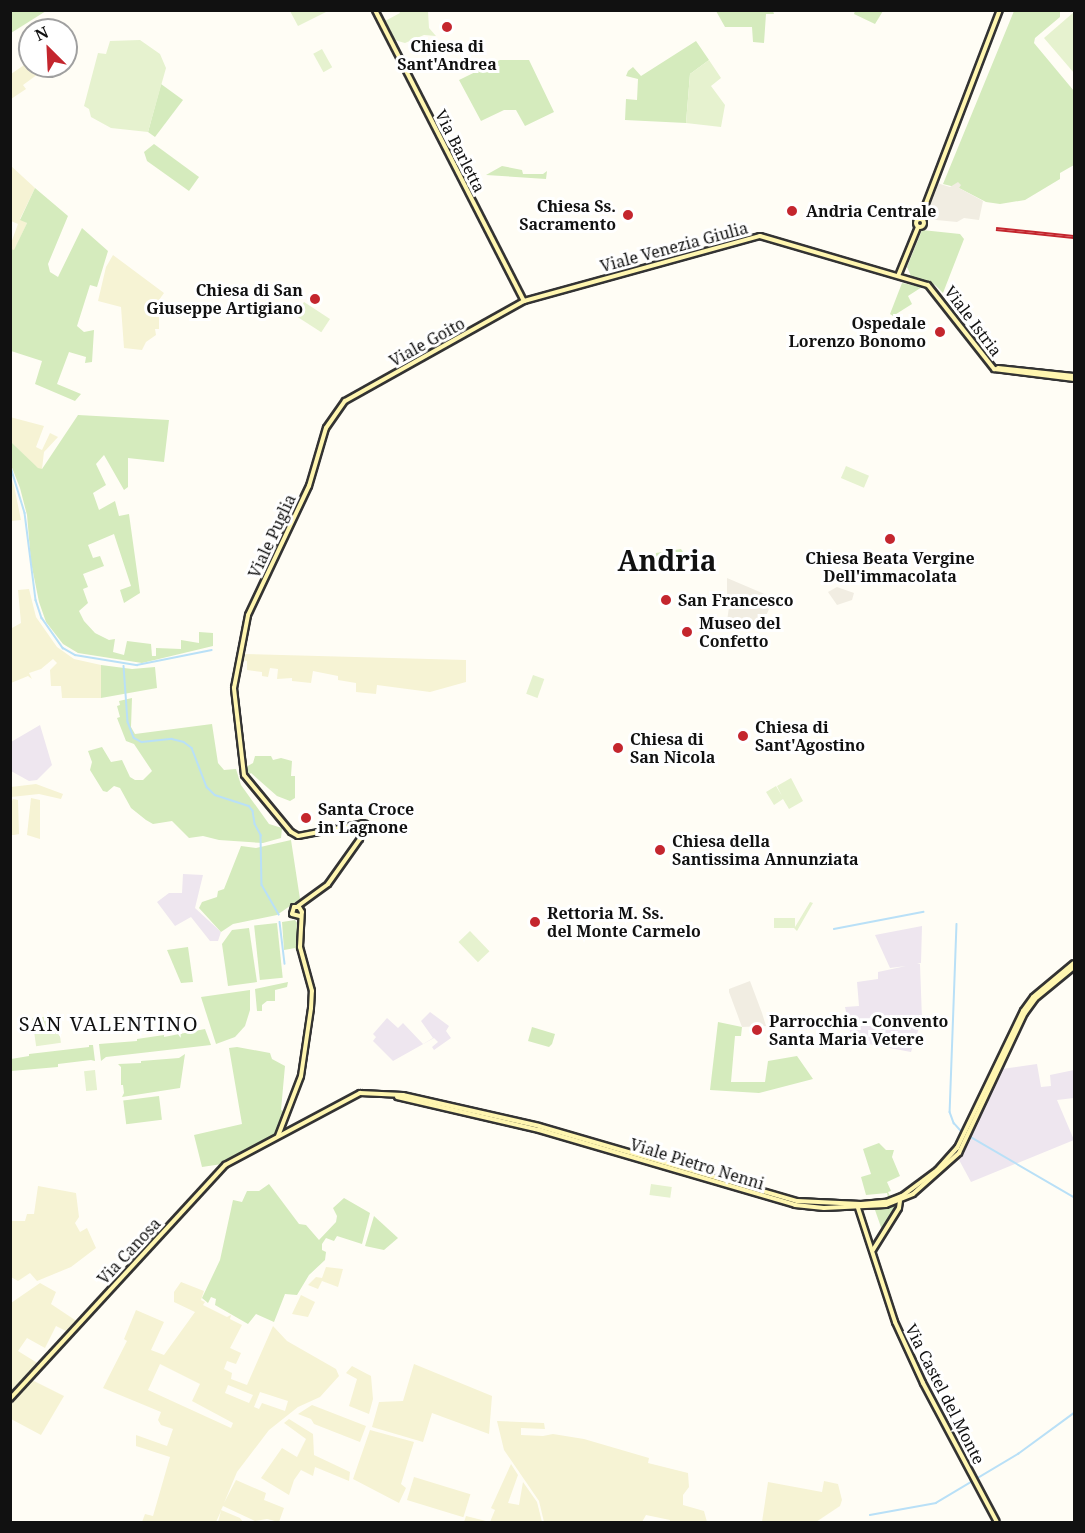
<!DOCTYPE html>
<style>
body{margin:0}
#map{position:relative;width:1085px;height:1533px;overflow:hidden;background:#fffdf5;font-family:"Noto Serif",serif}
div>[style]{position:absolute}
.industrial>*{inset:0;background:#eee6ef}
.farmland>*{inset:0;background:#f6f3d4;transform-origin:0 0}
.green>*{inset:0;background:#d5ebbd;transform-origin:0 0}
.pitch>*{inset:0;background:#e6f2cf;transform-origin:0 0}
.plaza>*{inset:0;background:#f1ede2}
.stream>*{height:1.5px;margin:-0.75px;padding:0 0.75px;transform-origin:0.75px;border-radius:0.75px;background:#b9e0f7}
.roads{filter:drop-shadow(2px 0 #333) drop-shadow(-2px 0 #333) drop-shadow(0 2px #333) drop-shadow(0 -2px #333)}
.secondary>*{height:4px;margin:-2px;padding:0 2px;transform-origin:2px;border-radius:2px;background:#fff6b0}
.secondary>.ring{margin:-2px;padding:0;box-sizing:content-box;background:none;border:4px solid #fff6b0;border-radius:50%}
.rail>*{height:4px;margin-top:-2px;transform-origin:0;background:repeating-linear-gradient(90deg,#fff 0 4.5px,#c4262e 0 9px);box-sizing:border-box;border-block:2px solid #c4262e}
.dots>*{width:16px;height:16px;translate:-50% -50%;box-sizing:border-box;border:3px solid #fff;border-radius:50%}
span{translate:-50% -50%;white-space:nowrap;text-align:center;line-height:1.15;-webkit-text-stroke:6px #fff;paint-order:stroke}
.poi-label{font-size:16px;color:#111;font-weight:700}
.right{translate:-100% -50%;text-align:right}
.left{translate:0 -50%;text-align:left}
.street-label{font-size:16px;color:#111}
.quarter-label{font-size:20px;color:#111;letter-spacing:1.5px}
.town-label{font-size:28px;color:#111;font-weight:700}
.frame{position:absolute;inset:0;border:12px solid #111;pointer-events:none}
.north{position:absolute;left:18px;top:18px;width:60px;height:60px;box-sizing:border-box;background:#fff;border:2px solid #a0a0a0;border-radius:50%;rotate:336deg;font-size:16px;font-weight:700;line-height:24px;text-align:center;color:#111}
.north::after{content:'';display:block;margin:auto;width:21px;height:27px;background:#c4262e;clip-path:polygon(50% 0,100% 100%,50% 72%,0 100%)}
</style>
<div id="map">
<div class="industrial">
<div style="clip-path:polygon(40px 725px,52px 765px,37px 780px,29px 781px,11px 771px,11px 742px)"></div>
<div style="clip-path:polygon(183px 874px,203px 875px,195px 908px,221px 932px,218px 941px,210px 941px,191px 917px,175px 926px,157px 902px,169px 893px,182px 893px)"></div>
<div style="clip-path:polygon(922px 926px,921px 963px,917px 963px,920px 964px,922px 1019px,911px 1052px,852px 1041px,845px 1007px,859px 1006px,857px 982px,878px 979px,878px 972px,906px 966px,890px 968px,875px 935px)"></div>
<div style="clip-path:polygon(430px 1012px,449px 1026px,446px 1031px,451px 1038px,434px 1050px,432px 1047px,438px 1042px,434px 1038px,393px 1061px,373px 1041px,376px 1037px,373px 1034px,387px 1018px,398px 1028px,403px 1023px,423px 1044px,433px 1038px,421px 1021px)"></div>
<div style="clip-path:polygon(1037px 1064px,1041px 1087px,1051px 1086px,1050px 1075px,1074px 1070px,1074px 1098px,1057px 1100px,1074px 1140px,971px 1182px,958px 1158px,967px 1146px,1002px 1069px)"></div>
</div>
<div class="farmland">
<div style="clip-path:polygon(30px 61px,30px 66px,49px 66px,23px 85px,26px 89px,11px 99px,11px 74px)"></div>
<div style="clip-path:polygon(10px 165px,35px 188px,20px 219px,27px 223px,14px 251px,11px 249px,11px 243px,18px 224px,11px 221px)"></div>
<div style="clip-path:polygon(113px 255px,164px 293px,159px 300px,159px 329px,155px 329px,156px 335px,146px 342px,142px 350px,124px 348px,121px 307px,98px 301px,106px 267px)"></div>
<div style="clip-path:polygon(10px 417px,44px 426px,36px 447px,42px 450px,50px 433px,58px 437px,44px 452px,42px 469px,38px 469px,11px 442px)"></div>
<div style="clip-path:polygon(11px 478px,14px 486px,21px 520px,11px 521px)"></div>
<div style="clip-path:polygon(29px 589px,36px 617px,57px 647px,74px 659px,101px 665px,101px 698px,62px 698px,61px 686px,51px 686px,50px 670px,57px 663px,53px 659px,41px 669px,29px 673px,32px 679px,28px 676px,11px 683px,10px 625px,12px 628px,21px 623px,18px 590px)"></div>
<div style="clip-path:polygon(243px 654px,466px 660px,466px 682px,430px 692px,377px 685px,376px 694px,356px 692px,356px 683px,338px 680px,338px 676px,313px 671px,311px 683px,292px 681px,292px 678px,277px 679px,278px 669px,270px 668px,268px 677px,262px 676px,262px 672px,247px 670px,247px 661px,242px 660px)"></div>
<div style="clip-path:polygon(36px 784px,63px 794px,61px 799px,39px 794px,11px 797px,11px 787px)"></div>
<div style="clip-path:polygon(31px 798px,40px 800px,40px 839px,27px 835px)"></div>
<div style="clip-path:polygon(13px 799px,18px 800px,19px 834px,14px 835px,10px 835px,11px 803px)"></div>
<div style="clip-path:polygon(38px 1186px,76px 1193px,79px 1217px,75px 1223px,80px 1232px,87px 1228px,96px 1248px,71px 1267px,37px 1281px,30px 1273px,18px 1281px,11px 1277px,11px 1221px,25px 1221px,27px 1214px,34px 1214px)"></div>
<div style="clip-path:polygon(326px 1267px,343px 1269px,338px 1287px,322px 1281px,318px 1289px,308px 1285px,316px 1277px,322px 1278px)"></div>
<div style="clip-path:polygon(evenodd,181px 1282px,204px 1291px,201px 1300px,205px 1302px,203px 1305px,227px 1317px,231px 1315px,230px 1319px,242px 1325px,230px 1348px,241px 1353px,236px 1364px,227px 1361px,224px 1369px,232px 1373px,231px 1379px,247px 1385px,273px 1326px,287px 1341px,336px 1369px,339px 1376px,320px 1397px,298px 1407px,269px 1430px,237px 1472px,224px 1503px,236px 1480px,266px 1493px,264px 1500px,284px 1508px,279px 1522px,267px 1519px,255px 1521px,223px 1506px,221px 1510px,240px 1518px,243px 1522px,218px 1522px,221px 1511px,216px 1522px,142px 1522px,145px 1514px,153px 1516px,170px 1457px,136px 1446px,136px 1435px,167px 1446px,173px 1429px,161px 1425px,158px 1420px,161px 1412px,103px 1388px,127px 1341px,124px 1339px,136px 1310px,164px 1322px,151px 1350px,164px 1355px,195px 1312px,174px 1302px,174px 1292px,181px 1282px,160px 1364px,200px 1384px,192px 1401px,233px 1423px,231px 1428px,148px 1390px,160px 1364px,181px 1282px,228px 1385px,253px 1395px,249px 1403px,225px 1393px,228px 1385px,181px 1282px,260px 1392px,288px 1401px,285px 1411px,262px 1403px,259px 1409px,254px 1407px,260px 1392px)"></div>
<div style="clip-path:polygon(40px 1283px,56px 1292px,51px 1304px,78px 1322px,68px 1332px,56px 1326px,45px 1348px,27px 1338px,18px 1351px,39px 1364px,11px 1396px,11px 1303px)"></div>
<div style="clip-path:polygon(301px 1295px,315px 1302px,308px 1317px,292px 1314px)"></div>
<div style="clip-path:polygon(414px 1364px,492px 1396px,489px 1434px,432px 1413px,423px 1442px,372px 1427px,379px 1402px,403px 1401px)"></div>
<div style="clip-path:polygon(352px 1366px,371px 1376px,373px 1399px,369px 1414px,349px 1406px,357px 1379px,346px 1373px)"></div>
<div style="clip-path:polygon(32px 1380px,64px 1396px,41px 1435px,11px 1419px,11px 1404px)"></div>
<div style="clip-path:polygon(312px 1405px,366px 1426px,360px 1442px,314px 1424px,311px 1419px,298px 1414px)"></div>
<div style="clip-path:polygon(289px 1419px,313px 1434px,314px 1455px,350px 1472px,349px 1481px,315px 1467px,313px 1476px,301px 1470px,294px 1480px,289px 1495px,261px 1478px,282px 1448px,297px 1457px,306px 1439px,284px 1423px)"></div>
<div style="clip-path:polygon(497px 1421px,544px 1423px,545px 1429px,521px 1428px,521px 1435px,543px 1436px,553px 1434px,584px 1439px,649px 1458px,648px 1463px,688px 1473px,689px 1487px,683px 1495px,683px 1505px,704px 1511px,707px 1522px,670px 1522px,670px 1520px,646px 1515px,642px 1522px,544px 1522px,539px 1501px,504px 1450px)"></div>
<div style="clip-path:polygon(370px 1430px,414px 1442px,401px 1484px,406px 1488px,399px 1503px,353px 1479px)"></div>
<div style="clip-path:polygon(511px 1464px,518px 1475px,508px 1503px,519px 1505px,523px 1482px,537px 1502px,542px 1522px,464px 1522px,466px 1516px,490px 1522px,495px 1510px,491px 1508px)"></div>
<div style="left:414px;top:1477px;width:59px;height:24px;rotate:17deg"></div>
<div style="clip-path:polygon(824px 1481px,838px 1484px,842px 1500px,840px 1506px,816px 1522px,762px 1522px,768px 1482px,822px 1492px)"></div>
</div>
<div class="green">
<div style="clip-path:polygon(11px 10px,45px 10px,46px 11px,11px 33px)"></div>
<div style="clip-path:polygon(716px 11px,773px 11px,774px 14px,766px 14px,764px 43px,753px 42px,752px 27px,725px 27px)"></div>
<div style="clip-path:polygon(855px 11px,855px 10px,883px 11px,875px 24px,854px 14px)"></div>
<div style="clip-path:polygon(1014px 11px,1060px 12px,1060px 17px,1035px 38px,1034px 43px,1074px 91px,1074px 165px,1060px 173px,1060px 179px,1025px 200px,1000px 204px,986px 202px,959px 188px,943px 184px)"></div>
<div style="clip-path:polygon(696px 41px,709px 60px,690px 74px,686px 123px,625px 120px,626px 99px,637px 100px,638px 79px,626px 76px,628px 71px,633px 67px,641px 76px)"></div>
<div style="clip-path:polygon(500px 60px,529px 60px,554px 112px,525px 126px,516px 110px,504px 110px,481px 121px,459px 80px)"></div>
<div style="clip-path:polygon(161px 84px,183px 100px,155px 137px,148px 132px)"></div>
<div style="clip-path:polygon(154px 144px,199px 177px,189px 191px,147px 161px,144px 152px)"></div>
<div style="clip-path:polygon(502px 166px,522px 170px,523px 174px,543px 174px,547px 171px,546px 179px,486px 175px)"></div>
<div style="clip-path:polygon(35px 188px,68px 216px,48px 264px,50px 272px,58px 277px,82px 228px,108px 251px,97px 287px,90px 285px,77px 326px,84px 332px,94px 330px,92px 362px,85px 363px,86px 357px,69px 352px,57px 384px,81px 394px,75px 401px,35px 384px,42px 361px,11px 351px,11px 249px,14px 250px,27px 223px,20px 220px)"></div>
<div style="clip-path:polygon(922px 230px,960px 234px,964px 239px,943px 293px,935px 285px,911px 276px,907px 267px)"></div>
<div style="clip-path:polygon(902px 283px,922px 287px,908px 296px,912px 304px,893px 316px,890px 314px)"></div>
<div style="clip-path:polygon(78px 415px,169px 420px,164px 462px,128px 458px,128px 487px,124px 490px,104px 455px,96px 464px,106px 485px,93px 493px,99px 510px,115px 501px,119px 516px,129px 514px,140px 593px,124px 603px,120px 590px,131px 586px,114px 534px,88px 545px,93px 558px,100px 556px,104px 566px,83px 574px,88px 587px,83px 589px,88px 603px,79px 611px,84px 621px,95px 633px,109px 640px,115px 639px,113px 652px,124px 655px,127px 641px,151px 644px,152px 656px,156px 656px,156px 648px,181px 649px,181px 640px,199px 643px,199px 632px,213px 633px,213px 646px,142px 663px,78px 653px,63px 644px,46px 622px,39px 602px,31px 562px,27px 515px,20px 488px,11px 465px,11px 442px,38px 468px,42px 469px)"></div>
<div style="clip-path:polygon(681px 549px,686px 557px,682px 563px,661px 568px,654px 564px,656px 553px)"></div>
<div style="clip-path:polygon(101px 665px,132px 669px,155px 667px,157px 688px,101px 698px)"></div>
<div style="clip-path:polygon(132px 698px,131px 727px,135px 734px,212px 724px,218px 763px,224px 770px,236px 769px,241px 785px,269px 824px,282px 828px,281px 838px,263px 843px,219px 840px,203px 836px,189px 838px,172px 821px,153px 824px,146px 820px,131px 808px,120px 788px,114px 786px,107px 792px,103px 791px,90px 770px,92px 762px,88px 751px,102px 747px,111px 762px,122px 760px,130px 777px,135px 780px,143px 780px,152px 771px,134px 744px,126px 741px,117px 718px,120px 717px,117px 706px,120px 705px,119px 701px)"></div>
<div style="clip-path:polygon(255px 756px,271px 756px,273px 760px,281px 758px,292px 761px,291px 776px,295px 776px,295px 798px,290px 801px,277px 796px,251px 773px,247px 776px,246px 767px,253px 763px)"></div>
<div style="clip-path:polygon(291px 840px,300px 899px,277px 915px,233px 924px,221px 932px,199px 908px,202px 902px,217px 897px,218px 891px,224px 889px,241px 846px,256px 848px)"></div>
<div style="clip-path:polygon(295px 920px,298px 924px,298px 953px,295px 948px,284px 950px,282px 922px)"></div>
<div style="left:277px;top:923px;width:55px;height:23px;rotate:84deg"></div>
<div style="clip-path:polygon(249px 928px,257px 982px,228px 986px,222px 944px,232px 930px)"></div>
<div style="clip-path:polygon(188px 947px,193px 982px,181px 983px,167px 950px)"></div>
<div style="clip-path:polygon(288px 982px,287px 987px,275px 990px,275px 1001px,267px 1001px,262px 1005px,262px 1011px,257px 1011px,255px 989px)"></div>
<div style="clip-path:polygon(250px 990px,250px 1010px,245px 1026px,235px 1037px,216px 1044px,201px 997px)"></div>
<div style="clip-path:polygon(718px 1022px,742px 1027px,741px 1036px,735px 1036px,731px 1082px,765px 1082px,768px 1061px,797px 1056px,813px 1079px,759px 1093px,710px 1090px)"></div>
<div style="clip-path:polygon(532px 1027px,555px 1034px,552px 1044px,549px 1047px,528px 1041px)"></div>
<div style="clip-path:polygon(205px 1029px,211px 1045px,106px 1057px,101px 1061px,99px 1044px,137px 1041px,137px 1039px,164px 1035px,164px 1037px)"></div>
<div style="clip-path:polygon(89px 1045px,93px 1045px,95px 1061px,91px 1060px,58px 1064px,58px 1067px,11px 1071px,11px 1059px,29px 1056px,29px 1054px,89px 1047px)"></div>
<div style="clip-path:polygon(237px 1047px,270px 1053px,272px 1059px,285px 1066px,281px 1110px,284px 1111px,275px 1135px,222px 1164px,202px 1167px,194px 1135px,242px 1124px,229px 1048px)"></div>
<div style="clip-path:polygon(185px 1054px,180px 1088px,122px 1097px,124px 1093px,123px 1085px,121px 1085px,121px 1067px,118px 1064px,141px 1063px,141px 1061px,179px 1058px)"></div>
<div style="left:159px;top:1096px;width:24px;height:36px;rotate:83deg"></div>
<div style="clip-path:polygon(879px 1143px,886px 1150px,894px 1150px,892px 1157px,900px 1176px,887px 1182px,891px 1191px,888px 1192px,890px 1196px,888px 1197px,887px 1193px,866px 1195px,861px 1177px,871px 1174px,863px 1149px)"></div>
<div style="clip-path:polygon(269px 1184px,299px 1224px,306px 1225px,319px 1240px,336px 1222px,337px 1216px,333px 1208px,344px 1198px,370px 1213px,362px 1244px,337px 1236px,334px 1241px,326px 1238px,322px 1244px,322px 1250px,326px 1252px,325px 1260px,309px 1275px,297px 1295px,285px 1294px,274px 1322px,256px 1314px,248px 1324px,215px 1305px,216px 1299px,211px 1297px,208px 1303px,202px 1298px,220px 1260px,233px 1200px,242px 1202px,247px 1191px,259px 1191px)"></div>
<div style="clip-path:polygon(896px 1205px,895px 1210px,882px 1230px,875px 1210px)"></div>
<div style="clip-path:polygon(374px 1216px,398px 1238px,384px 1250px,365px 1246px)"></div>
</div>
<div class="pitch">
<div style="clip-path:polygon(290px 11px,328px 11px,298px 26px)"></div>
<div style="clip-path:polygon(399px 11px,428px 11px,429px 28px,436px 36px,424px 35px,405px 43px,394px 40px,385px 21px,400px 13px)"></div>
<div style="clip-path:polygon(1074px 12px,1074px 73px,1044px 38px)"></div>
<div style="clip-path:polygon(140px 40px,160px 54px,166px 68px,148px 132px,111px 128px,91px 117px,89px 109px,84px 106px,98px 53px,106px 54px,110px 41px)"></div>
<div style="left:322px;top:49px;width:21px;height:10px;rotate:61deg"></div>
<div style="clip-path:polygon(709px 60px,721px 78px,711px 86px,725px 105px,721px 127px,686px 123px,690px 74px)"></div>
<div style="left:304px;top:302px;width:31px;height:16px;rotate:33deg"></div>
<div style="left:846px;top:466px;width:25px;height:13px;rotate:23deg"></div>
<div style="left:533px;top:675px;width:12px;height:20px;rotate:20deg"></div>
<div style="clip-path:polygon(791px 778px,803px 801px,789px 809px,783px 799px,774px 805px,766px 792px,776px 786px,782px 796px,777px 786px)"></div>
<div style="clip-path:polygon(810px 902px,813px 903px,797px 931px,794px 928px,774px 928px,774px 918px,795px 918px,795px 927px)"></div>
<div style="left:470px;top:931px;width:28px;height:16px;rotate:46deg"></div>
<div style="left:57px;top:1015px;width:28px;height:25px;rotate:82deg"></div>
<div style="left:95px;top:1070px;width:20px;height:11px;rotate:84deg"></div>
<div style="left:651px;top:1184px;width:21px;height:11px;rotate:8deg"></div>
</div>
<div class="plaza">
<div style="clip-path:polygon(958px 182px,961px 185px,959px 188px,983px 201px,979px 220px,964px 218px,957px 222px,926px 219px,925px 213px,937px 183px,950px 187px)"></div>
<div style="clip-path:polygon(727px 578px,774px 598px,761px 627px,756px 630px,740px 621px,727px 621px,730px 600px,727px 598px)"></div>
<div style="clip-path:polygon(837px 587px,854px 593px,852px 600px,837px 605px,828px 592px)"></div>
<div style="clip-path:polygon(750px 981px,762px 1013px,766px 1026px,742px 1027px,729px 992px,729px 989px)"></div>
</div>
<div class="stream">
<div style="left:10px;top:464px;width:51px;rotate:73deg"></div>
<div style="left:25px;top:513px;width:88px;rotate:82.8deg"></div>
<div style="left:36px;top:600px;width:19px;rotate:72deg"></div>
<div style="left:42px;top:618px;width:37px;rotate:55deg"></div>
<div style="left:63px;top:648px;width:14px;rotate:30deg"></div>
<div style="left:75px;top:655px;width:63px;rotate:9.2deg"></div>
<div style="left:137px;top:665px;width:76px;rotate:-11.3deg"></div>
<div style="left:124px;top:666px;width:56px;rotate:85.9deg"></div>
<div style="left:128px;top:722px;width:17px;rotate:69deg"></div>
<div style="left:134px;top:738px;width:9px;rotate:27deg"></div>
<div style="left:142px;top:742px;width:30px;rotate:-6deg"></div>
<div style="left:172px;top:739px;width:12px;rotate:14deg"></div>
<div style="left:184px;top:742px;width:10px;rotate:37deg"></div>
<div style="left:192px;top:748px;width:42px;rotate:69deg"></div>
<div style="left:207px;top:787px;width:11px;rotate:45deg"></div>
<div style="left:215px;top:795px;width:36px;rotate:18deg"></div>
<div style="left:249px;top:806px;width:6px;rotate:51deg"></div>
<div style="left:253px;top:811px;width:13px;rotate:81deg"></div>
<div style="left:255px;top:824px;width:13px;rotate:61deg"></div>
<div style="left:261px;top:835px;width:50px;rotate:88.9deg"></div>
<div style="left:262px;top:885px;width:34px;rotate:60deg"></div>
<div style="left:280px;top:922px;width:42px;rotate:83.2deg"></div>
<div style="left:957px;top:924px;width:188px;rotate:92.1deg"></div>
<div style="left:950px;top:1112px;width:12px;rotate:70deg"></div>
<div style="left:954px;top:1123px;width:12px;rotate:48deg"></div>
<div style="left:834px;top:929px;width:91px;rotate:-10.8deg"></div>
<div style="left:969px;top:1136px;width:121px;rotate:30.2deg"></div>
<div style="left:870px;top:1515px;width:67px;rotate:-10.3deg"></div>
<div style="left:936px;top:1503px;width:96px;rotate:-30.9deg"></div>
<div style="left:1018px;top:1454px;width:69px;rotate:-36.2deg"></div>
</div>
<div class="roads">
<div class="secondary">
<div style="left:375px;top:10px;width:327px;rotate:62.9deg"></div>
<div style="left:920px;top:219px;width:224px;rotate:-69.1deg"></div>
<div class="ring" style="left:916px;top:219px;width:4px;height:4px"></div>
<div style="left:898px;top:276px;width:53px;rotate:-67.8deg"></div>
<div style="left:998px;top:368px;width:76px;rotate:6deg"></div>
<div style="left:994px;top:369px;width:81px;rotate:7.1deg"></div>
<div class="ring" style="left:359px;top:823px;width:4px;height:4px"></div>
<div style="left:360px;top:824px;width:63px;rotate:169deg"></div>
<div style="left:298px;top:836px;width:8px;rotate:-150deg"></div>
<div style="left:291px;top:832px;width:74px;rotate:-129.5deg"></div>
<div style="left:244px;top:775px;width:88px;rotate:-96.6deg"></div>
<div style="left:234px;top:688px;width:74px;rotate:-79.1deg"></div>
<div style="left:248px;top:615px;width:143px;rotate:-64.7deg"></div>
<div style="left:309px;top:486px;width:60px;rotate:-73.7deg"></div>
<div style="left:326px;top:428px;width:33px;rotate:-55deg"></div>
<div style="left:345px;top:401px;width:205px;rotate:-29.2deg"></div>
<div style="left:524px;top:301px;width:245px;rotate:-15.4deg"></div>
<div style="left:760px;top:236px;width:175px;rotate:16.3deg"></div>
<div style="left:928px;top:285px;width:107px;rotate:51.8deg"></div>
<div style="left:298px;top:906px;width:37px;rotate:-36deg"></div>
<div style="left:328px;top:884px;width:55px;rotate:-54.6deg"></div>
<div style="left:360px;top:839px;width:8px;rotate:-76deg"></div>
<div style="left:397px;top:1097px;width:146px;rotate:13.1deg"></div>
<div style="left:539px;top:1130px;width:267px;rotate:16.3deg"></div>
<div style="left:795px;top:1205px;width:29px;rotate:6deg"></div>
<div style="left:824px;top:1208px;width:62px;rotate:-2.8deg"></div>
<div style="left:886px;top:1205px;width:29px;rotate:-22deg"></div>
<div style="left:913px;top:1194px;width:62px;rotate:-41.7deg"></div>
<div style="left:959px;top:1153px;width:155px;rotate:-64.8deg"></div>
<div style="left:1025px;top:1013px;width:17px;rotate:-54deg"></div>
<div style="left:1035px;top:999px;width:50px;rotate:-39.4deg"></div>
<div style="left:278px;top:1136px;width:64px;rotate:-69deg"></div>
<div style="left:301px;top:1076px;width:69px;rotate:-81.6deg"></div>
<div style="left:311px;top:1008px;width:17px;rotate:-87deg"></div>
<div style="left:312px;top:991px;width:46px;rotate:-105.3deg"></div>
<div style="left:300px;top:947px;width:35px;rotate:-87deg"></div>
<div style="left:302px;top:912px;width:6px;rotate:-121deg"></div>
<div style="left:299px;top:907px;width:5px;rotate:180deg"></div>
<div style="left:294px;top:907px;width:7px;rotate:106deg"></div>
<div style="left:292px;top:914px;width:8px;rotate:14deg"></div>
<div style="left:858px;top:1208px;width:120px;rotate:72deg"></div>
<div style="left:895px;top:1322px;width:67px;rotate:65.3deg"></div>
<div style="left:923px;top:1383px;width:157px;rotate:62deg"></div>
<div style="left:873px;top:1250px;width:49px;rotate:-58.2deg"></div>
<div style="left:899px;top:1208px;width:7px;rotate:-82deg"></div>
<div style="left:10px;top:1399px;width:318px;rotate:-47.4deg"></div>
<div style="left:225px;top:1165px;width:153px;rotate:-28.1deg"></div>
<div style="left:360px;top:1093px;width:43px;rotate:2.7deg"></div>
<div style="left:403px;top:1095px;width:139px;rotate:12.8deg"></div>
<div style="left:539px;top:1126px;width:269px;rotate:16.2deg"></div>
<div style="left:797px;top:1201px;width:64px;rotate:2.7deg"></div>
<div style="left:861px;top:1204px;width:25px;rotate:-5deg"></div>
<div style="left:886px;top:1202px;width:17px;rotate:-21deg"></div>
<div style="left:902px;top:1196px;width:44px;rotate:-36.6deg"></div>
<div style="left:937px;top:1170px;width:30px;rotate:-48deg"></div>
<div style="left:957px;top:1148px;width:152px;rotate:-64.3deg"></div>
<div style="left:1023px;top:1011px;width:17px;rotate:-54deg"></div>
<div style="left:1033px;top:997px;width:53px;rotate:-39.7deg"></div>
</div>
</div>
<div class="rail">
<div style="left:996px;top:229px;width:78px;rotate:5.9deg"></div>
</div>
<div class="dots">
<div style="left:447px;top:27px;background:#c4262e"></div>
<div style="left:792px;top:211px;background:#c4262e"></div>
<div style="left:628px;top:215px;background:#c4262e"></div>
<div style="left:315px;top:299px;background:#c4262e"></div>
<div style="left:940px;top:332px;background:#c4262e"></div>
<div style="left:890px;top:539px;background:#c4262e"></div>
<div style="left:666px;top:600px;background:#c4262e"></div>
<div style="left:687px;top:632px;background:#c4262e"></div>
<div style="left:743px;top:736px;background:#c4262e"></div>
<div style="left:618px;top:748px;background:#c4262e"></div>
<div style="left:306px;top:818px;background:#c4262e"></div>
<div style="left:660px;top:850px;background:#c4262e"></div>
<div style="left:535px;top:922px;background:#c4262e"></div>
<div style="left:757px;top:1030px;background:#c4262e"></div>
</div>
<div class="poi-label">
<span style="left:447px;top:55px">Chiesa di<br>Sant'Andrea</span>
<span class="right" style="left:616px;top:215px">Chiesa Ss.<br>Sacramento</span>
<span class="left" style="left:806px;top:211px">Andria Centrale</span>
<span class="right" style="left:303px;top:299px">Chiesa di San<br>Giuseppe Artigiano</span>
<span class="right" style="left:926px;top:332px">Ospedale<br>Lorenzo Bonomo</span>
<span style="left:890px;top:567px">Chiesa Beata Vergine<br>Dell'immacolata</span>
<span class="left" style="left:678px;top:600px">San Francesco</span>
<span class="left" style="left:699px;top:632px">Museo del<br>Confetto</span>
<span class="left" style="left:755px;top:736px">Chiesa di<br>Sant'Agostino</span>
<span class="left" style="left:630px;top:748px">Chiesa di<br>San Nicola</span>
<span class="left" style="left:318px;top:818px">Santa Croce<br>in Lagnone</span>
<span class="left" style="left:672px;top:850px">Chiesa della<br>Santissima Annunziata</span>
<span class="left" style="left:547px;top:922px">Rettoria M. Ss.<br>del Monte Carmelo</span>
<span class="left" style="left:769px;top:1030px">Parrocchia - Convento<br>Santa Maria Vetere</span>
</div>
<div class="street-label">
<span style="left:460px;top:151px;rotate:63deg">Via Barletta</span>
<span style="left:674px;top:247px;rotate:-15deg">Viale Venezia Giulia</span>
<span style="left:973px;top:321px;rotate:53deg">Viale Istria</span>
<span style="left:427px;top:342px;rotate:-29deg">Viale Goito</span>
<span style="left:272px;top:536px;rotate:-65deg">Viale Puglia</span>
<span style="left:697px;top:1164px;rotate:17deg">Viale Pietro Nenni</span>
<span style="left:129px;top:1251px;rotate:-47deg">Via Canosa</span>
<span style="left:945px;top:1394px;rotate:63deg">Via Castel del Monte</span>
</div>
<div class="quarter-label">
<span style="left:109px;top:1023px">SAN VALENTINO</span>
</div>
<div class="town-label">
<span style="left:667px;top:560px">Andria</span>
</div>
<div class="frame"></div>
<div class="north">N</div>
</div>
